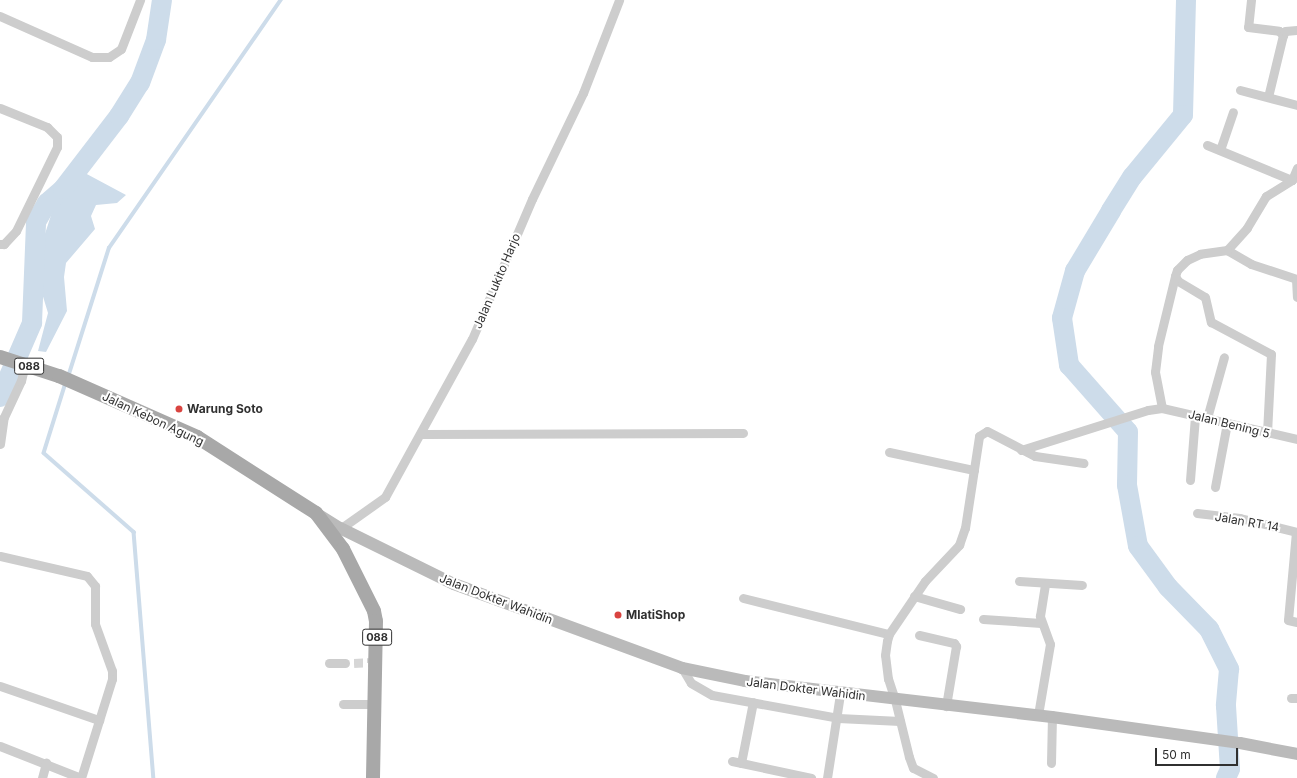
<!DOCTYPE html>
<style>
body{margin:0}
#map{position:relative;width:1297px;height:778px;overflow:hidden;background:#fff;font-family:Inter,sans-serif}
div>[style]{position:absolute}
.water>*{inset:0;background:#cddcea}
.stream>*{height:3.5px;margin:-1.75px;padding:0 1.75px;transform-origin:1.75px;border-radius:1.75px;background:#cddcea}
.river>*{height:20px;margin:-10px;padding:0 10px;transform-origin:10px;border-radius:10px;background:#cddcea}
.minor-tunnel>*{height:9px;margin-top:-4.5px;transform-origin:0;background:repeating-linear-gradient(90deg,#d6d6d6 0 9px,transparent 0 13.5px)}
.minor>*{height:9px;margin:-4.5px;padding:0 4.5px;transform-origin:4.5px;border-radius:4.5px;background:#cdcdcd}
.secondary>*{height:12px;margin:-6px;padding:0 6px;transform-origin:6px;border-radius:6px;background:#bababa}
.primary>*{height:14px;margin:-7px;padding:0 7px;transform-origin:7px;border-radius:7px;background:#a8a8a8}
.dots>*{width:11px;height:11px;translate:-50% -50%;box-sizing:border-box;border:2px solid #fff;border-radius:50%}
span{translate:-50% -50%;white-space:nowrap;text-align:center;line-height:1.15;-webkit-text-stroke:4px #fff;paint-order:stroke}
.shield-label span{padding:1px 3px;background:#fff;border:1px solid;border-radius:3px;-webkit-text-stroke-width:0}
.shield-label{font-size:11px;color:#303030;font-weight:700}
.street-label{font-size:12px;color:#303030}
.poi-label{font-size:12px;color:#303030;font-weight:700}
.left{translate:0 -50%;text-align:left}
.scale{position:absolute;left:1155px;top:748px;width:83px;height:18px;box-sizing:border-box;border:2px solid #303030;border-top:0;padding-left:5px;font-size:12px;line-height:14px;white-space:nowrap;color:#303030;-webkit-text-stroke:3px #fff;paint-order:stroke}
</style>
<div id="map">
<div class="water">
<div style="clip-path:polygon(83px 172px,126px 195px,117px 203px,96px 205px,91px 216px,95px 229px,66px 263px,64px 277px,67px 311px,46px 352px,38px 351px,48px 313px,41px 290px,43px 240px,54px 206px)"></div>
</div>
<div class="stream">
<div style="left:68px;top:377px;width:135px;rotate:-72.4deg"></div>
<div style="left:109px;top:248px;width:302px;rotate:-55.3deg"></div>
<div style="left:66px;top:383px;width:73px;rotate:107.4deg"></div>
<div style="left:44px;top:453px;width:120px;rotate:41.3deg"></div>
<div style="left:134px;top:532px;width:247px;rotate:85.4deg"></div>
</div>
<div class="river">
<div style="left:1186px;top:0;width:115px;rotate:91.5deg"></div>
<div style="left:1183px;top:115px;width:80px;rotate:129.4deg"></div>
<div style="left:1132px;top:177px;width:40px;rotate:122deg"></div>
<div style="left:1111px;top:211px;width:70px;rotate:121deg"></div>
<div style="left:1075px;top:271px;width:49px;rotate:105.5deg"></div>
<div style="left:1062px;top:318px;width:48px;rotate:81.5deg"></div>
<div style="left:1069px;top:365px;width:89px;rotate:48.6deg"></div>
<div style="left:1128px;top:432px;width:53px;rotate:91.1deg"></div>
<div style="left:1127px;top:485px;width:62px;rotate:79.8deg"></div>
<div style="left:1138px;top:546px;width:51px;rotate:53.8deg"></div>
<div style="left:1168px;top:587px;width:59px;rotate:45.7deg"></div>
<div style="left:1209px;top:629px;width:45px;rotate:63.4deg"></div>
<div style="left:1229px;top:669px;width:37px;rotate:95deg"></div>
<div style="left:1226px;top:706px;width:63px;rotate:86.4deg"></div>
<div style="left:1230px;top:769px;width:10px;rotate:114deg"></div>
<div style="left:0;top:397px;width:81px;rotate:-66.6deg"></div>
<div style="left:32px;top:323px;width:101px;rotate:-87.7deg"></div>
<div style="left:36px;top:222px;width:22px;rotate:-60deg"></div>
<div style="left:47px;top:203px;width:21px;rotate:-41deg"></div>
<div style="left:63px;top:189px;width:92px;rotate:-52.5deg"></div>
<div style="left:119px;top:116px;width:39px;rotate:-58deg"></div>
<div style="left:140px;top:83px;width:46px;rotate:-69.6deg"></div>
<div style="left:156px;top:40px;width:40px;rotate:-81.5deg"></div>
</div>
<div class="minor-tunnel">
<div style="left:354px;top:663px;width:18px;rotate:-3deg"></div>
</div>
<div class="minor">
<div style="left:1251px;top:0;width:27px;rotate:96deg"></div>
<div style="left:1248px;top:27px;width:31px;rotate:7deg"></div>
<div style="left:1279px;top:31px;width:6px;rotate:45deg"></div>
<div style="left:0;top:16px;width:101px;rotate:24deg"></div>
<div style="left:92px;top:57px;width:17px"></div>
<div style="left:109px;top:57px;width:14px;rotate:-34deg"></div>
<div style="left:121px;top:49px;width:53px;rotate:-68.8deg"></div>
<div style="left:1240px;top:90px;width:59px;rotate:14.7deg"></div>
<div style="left:1268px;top:97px;width:64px;rotate:-76.4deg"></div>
<div style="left:1283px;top:35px;width:4px;rotate:-63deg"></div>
<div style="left:1285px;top:31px;width:12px;rotate:-5deg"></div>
<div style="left:0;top:108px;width:51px;rotate:22deg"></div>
<div style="left:47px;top:127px;width:14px;rotate:45deg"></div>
<div style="left:57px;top:137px;width:10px;rotate:90deg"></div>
<div style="left:57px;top:147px;width:93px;rotate:116deg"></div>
<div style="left:16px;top:231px;width:18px;rotate:133deg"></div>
<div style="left:4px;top:244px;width:4px;rotate:180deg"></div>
<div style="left:1207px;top:145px;width:92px;rotate:22.4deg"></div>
<div style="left:1220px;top:150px;width:40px;rotate:-71.1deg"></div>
<div style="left:1297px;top:168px;width:13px;rotate:113deg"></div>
<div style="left:1292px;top:180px;width:31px;rotate:148deg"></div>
<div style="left:1266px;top:196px;width:37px;rotate:121deg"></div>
<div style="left:1247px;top:228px;width:30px;rotate:132deg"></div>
<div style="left:1227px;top:250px;width:28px;rotate:30deg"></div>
<div style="left:1251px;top:264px;width:48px;rotate:18.1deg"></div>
<div style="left:1227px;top:250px;width:27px;rotate:172deg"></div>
<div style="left:1200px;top:254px;width:14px;rotate:155deg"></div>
<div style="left:1187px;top:260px;width:14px;rotate:135deg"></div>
<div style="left:1177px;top:270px;width:6px;rotate:108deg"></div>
<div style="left:1175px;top:276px;width:6px;rotate:59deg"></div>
<div style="left:1178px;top:281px;width:31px;rotate:31deg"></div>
<div style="left:1205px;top:297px;width:26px;rotate:77deg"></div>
<div style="left:1211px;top:322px;width:68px;rotate:28.1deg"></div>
<div style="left:1271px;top:354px;width:80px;rotate:92.9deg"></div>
<div style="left:1296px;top:279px;width:18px;rotate:87deg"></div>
<div style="left:1162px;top:408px;width:37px;rotate:-101deg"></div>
<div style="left:1155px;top:372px;width:26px;rotate:-83deg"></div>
<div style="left:1158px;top:346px;width:72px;rotate:-76.3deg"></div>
<div style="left:1207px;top:418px;width:63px;rotate:-74.4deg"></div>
<div style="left:421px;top:434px;width:322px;rotate:-0.2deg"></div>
<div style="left:0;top:444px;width:27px;rotate:-82deg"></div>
<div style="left:4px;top:417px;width:40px;rotate:-65deg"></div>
<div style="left:21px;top:381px;width:17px;rotate:-77deg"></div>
<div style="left:1021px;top:450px;width:133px;rotate:-17.5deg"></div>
<div style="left:1148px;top:410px;width:14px;rotate:-8deg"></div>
<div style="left:1162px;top:408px;width:139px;rotate:12.9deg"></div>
<div style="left:889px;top:452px;width:87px;rotate:12deg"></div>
<div style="left:1190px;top:480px;width:64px;rotate:-85.5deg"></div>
<div style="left:1215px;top:487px;width:65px;rotate:-79.4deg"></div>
<div style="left:1197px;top:513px;width:43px;rotate:6.6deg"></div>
<div style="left:1240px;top:518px;width:59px;rotate:13.8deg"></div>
<div style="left:337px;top:531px;width:59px;rotate:-35.3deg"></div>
<div style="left:385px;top:497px;width:180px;rotate:-61.2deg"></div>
<div style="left:472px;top:339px;width:152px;rotate:-66.8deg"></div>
<div style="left:532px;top:199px;width:118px;rotate:-64.3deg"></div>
<div style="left:583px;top:93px;width:100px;rotate:-68.8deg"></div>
<div style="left:1296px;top:532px;width:88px;rotate:95.2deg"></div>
<div style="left:1288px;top:620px;width:9px;rotate:13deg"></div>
<div style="left:0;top:556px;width:89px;rotate:12.9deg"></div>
<div style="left:87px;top:576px;width:13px;rotate:51deg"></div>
<div style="left:95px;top:586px;width:38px;rotate:90deg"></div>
<div style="left:95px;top:624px;width:50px;rotate:70.1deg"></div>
<div style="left:112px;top:671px;width:8px;rotate:90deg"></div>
<div style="left:112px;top:679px;width:104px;rotate:107.4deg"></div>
<div style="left:1019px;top:581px;width:63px;rotate:3.6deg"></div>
<div style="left:914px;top:596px;width:48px;rotate:15.8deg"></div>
<div style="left:743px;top:598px;width:150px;rotate:13.9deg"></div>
<div style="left:983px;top:619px;width:58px;rotate:3.9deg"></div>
<div style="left:919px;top:635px;width:36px;rotate:13deg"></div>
<div style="left:954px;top:643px;width:4px;rotate:56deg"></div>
<div style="left:956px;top:646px;width:61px;rotate:99.5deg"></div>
<div style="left:329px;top:663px;width:16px"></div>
<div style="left:682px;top:668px;width:17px;rotate:59deg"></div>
<div style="left:691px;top:683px;width:24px;rotate:30deg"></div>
<div style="left:712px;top:695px;width:128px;rotate:10.3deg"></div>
<div style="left:838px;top:718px;width:62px;rotate:2.8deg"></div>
<div style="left:0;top:686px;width:105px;rotate:19deg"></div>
<div style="left:1291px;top:698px;width:6px"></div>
<div style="left:343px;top:704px;width:31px"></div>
<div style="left:1038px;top:715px;width:72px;rotate:-80.4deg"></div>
<div style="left:1050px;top:644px;width:30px;rotate:-110deg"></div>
<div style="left:1040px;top:616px;width:32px;rotate:-81deg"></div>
<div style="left:0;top:746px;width:87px;rotate:21.6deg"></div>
<div style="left:732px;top:761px;width:81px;rotate:12.1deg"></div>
<div style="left:741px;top:763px;width:62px;rotate:-78.9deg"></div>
<div style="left:1051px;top:763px;width:46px;rotate:-88.8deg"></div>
<div style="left:42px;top:778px;width:16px;rotate:-75deg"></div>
<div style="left:827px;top:778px;width:85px;rotate:-81.2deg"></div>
<div style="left:933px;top:778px;width:22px;rotate:-153deg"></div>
<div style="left:913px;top:768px;width:12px;rotate:-110deg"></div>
<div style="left:909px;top:757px;width:59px;rotate:-103.8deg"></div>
<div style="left:895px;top:700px;width:22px;rotate:-108deg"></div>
<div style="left:888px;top:679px;width:24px;rotate:-97deg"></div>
<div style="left:885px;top:655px;width:14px;rotate:-82deg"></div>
<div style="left:887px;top:641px;width:7px;rotate:-74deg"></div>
<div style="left:889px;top:634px;width:64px;rotate:-55.8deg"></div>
<div style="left:925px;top:581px;width:50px;rotate:-46.6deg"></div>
<div style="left:959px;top:545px;width:18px;rotate:-71deg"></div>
<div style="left:965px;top:528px;width:93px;rotate:-81.3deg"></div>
<div style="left:979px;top:436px;width:9px;rotate:-32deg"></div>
<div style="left:987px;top:431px;width:54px;rotate:27.5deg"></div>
<div style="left:1035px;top:456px;width:49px;rotate:8.3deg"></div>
</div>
<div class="secondary">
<div style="left:319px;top:515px;width:25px;rotate:32deg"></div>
<div style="left:340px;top:528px;width:127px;rotate:26.2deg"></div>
<div style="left:454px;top:584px;width:243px;rotate:20.2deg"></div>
<div style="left:682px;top:668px;width:64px;rotate:11.7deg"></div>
<div style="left:745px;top:681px;width:309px;rotate:6.7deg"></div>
<div style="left:1052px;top:717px;width:190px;rotate:7.9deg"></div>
<div style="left:1240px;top:743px;width:58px;rotate:10.9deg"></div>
</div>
<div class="primary">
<div style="left:0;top:357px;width:62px;rotate:17.9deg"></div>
<div style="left:59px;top:376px;width:151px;rotate:23.8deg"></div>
<div style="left:197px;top:437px;width:141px;rotate:32.6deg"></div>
<div style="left:316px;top:513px;width:45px;rotate:53.1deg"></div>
<div style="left:343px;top:549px;width:69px;rotate:63.4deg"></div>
<div style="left:374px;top:611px;width:10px;rotate:79deg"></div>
<div style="left:376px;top:621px;width:157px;rotate:91.1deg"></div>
</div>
<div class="dots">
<div style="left:179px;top:409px;background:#d94440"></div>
<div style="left:618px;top:615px;background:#d94440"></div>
</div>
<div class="shield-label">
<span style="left:29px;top:366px">088</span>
<span style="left:377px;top:637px">088</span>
</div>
<div class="street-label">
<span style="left:497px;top:281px;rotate:-67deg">Jalan Lukito Harjo</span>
<span style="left:153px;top:419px;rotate:25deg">Jalan Kebon Agung</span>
<span style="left:1229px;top:424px;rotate:14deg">Jalan Bening 5</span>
<span style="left:1247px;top:522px;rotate:10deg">Jalan RT 14</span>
<span style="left:496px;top:599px;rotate:21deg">Jalan Dokter Wahidin</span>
<span style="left:806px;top:689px;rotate:7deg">Jalan Dokter Wahidin</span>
</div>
<div class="poi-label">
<span class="left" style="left:187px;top:409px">Warung Soto</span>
<span class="left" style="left:626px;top:615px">MlatiShop</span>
</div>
<div class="scale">50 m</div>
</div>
